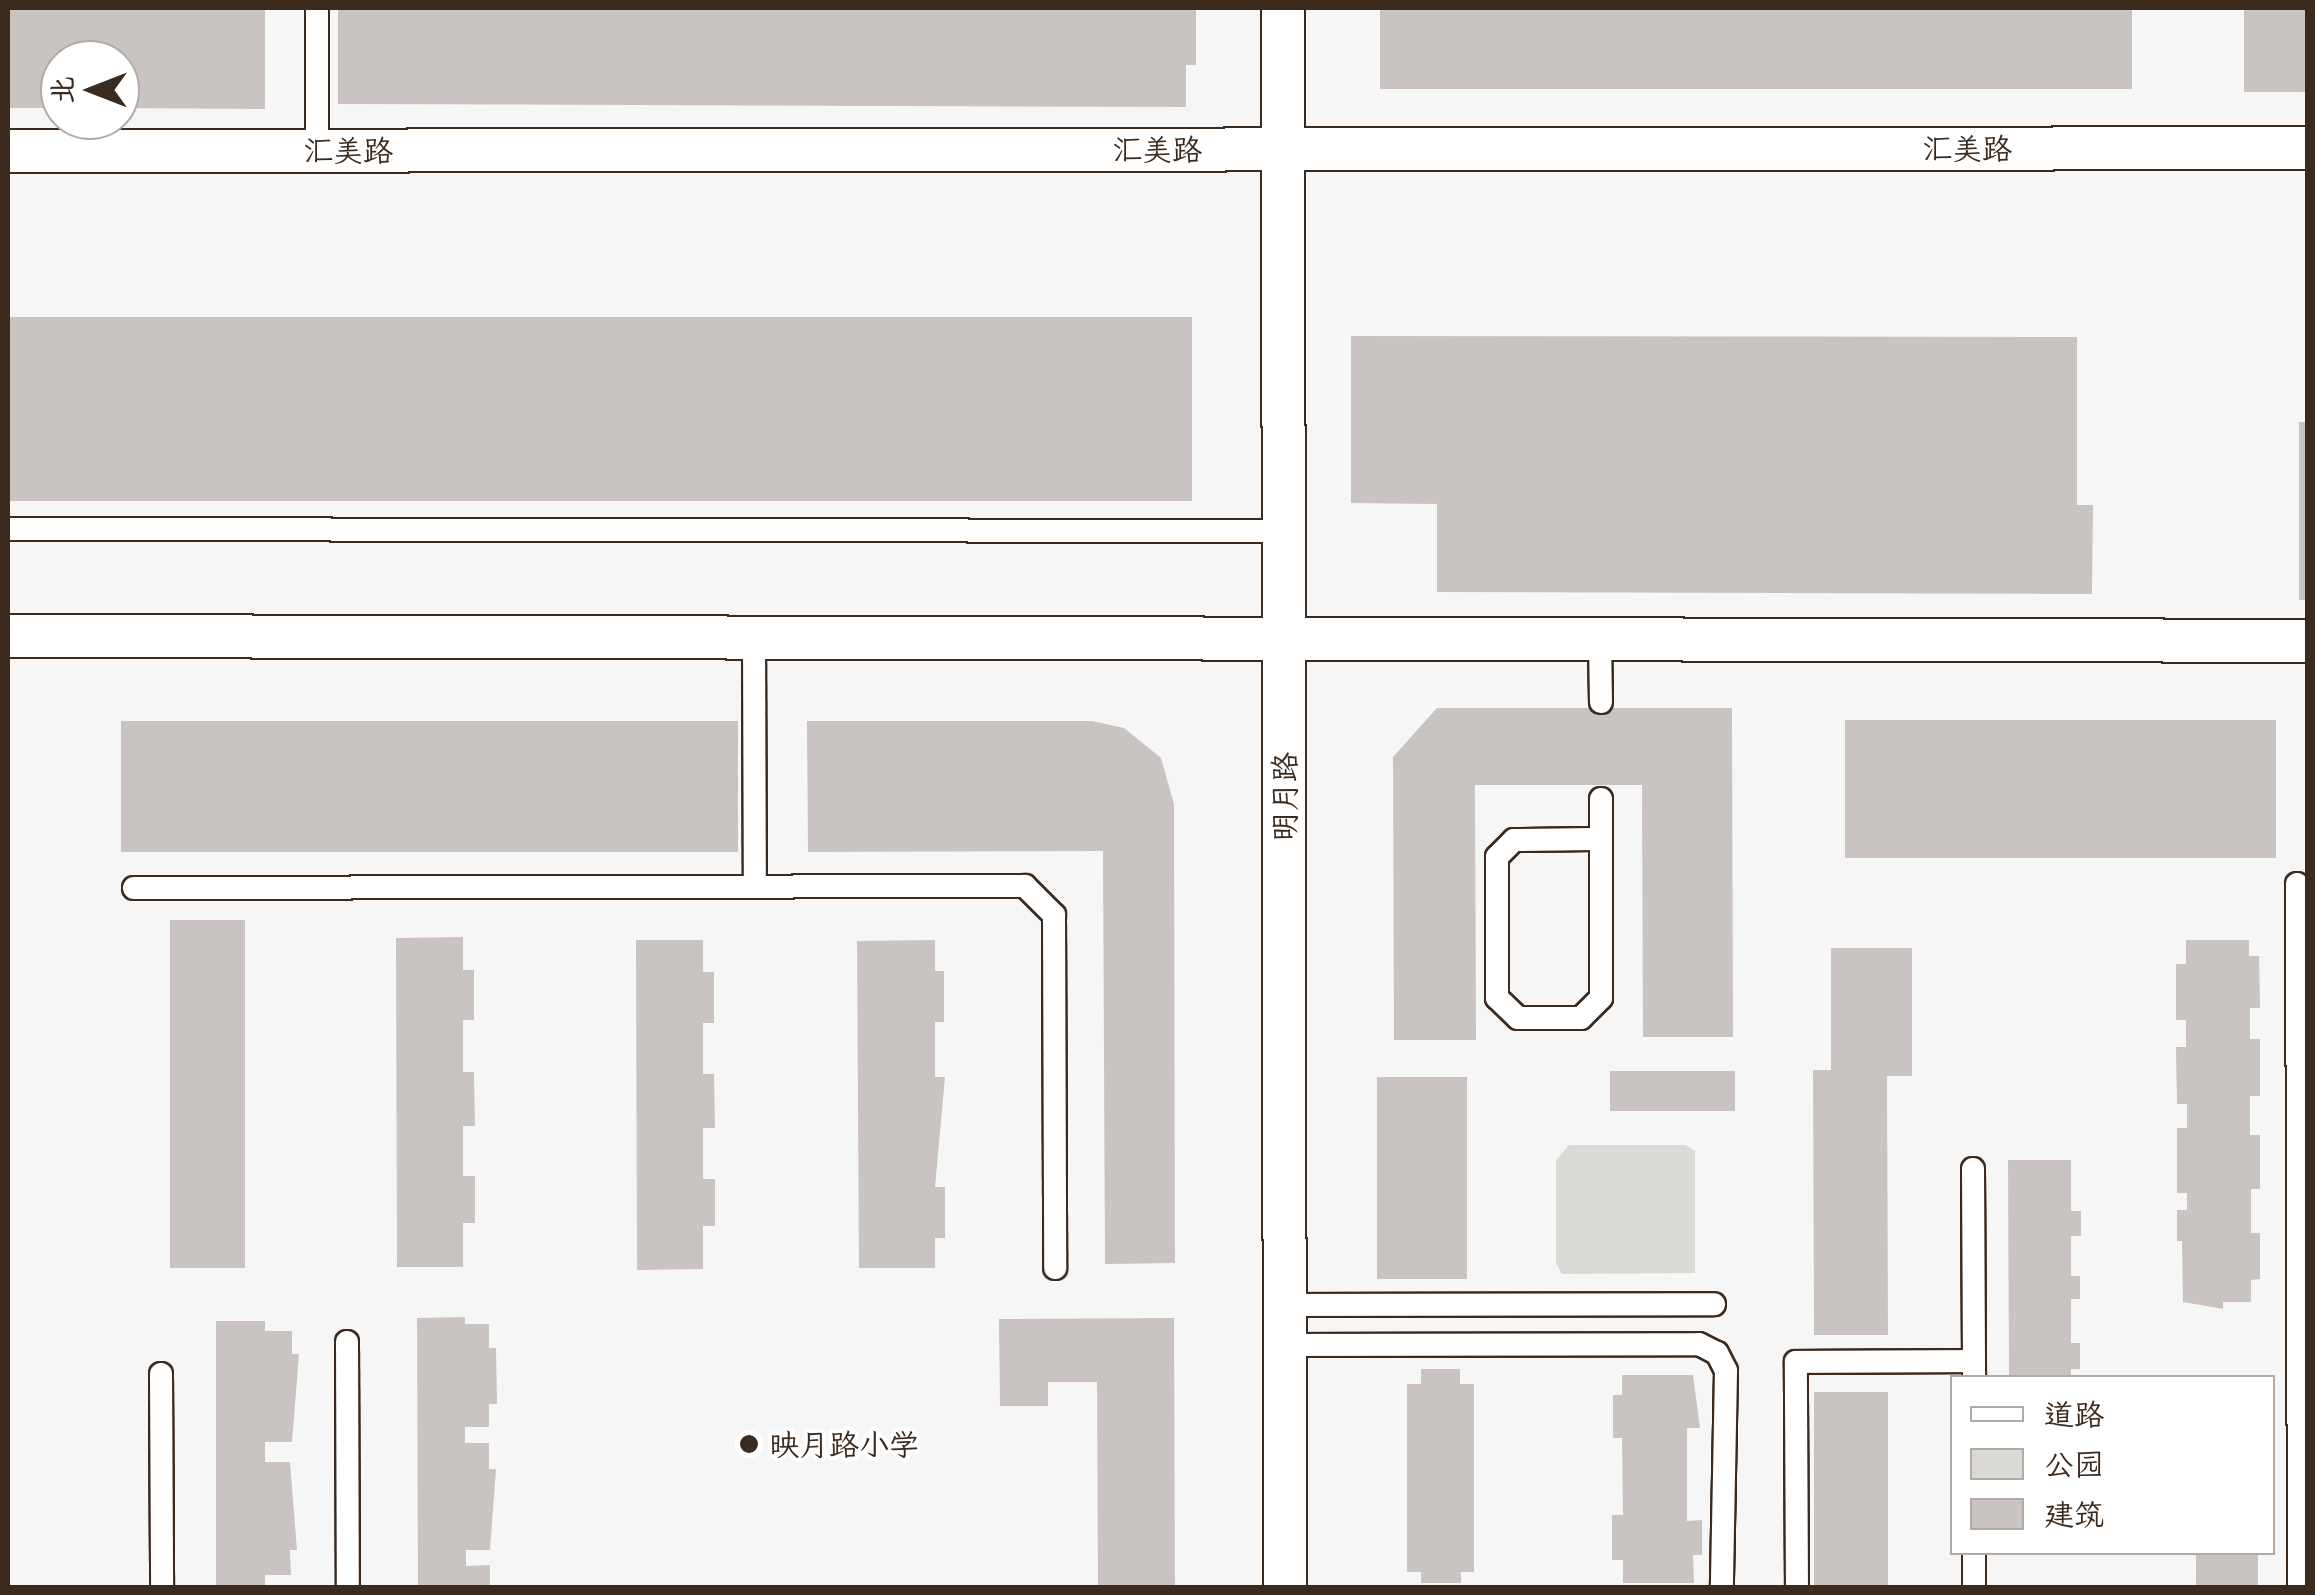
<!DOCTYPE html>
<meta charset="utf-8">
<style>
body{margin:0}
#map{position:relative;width:2315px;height:1595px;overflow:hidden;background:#f7f6f6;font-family:"Patrick Hand","LXGW WenKai TC",sans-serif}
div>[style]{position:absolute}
.green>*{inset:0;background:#dbd9d6}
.building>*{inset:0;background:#c9c3c1;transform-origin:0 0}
.roads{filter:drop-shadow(2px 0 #3b2a1e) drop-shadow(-2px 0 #3b2a1e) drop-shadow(0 2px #3b2a1e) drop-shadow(0 -2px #3b2a1e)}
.service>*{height:22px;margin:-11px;padding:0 11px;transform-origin:11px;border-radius:11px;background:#fff}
.minor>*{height:42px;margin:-21px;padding:0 21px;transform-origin:21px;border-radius:21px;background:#fff}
.dots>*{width:28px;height:28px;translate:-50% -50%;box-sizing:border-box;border:5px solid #fff;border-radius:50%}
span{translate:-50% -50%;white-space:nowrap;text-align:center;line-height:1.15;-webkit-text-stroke:8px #fff;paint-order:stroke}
.street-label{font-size:30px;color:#3b2a1e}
.poi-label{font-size:30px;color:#3b2a1e}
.left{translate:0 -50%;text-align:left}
.frame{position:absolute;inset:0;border:10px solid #3b2a1e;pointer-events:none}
.legend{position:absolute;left:1950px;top:1375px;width:325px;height:180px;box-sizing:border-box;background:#fff;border:2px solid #b1aaa5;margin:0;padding:12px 18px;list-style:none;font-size:30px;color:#3b2a1e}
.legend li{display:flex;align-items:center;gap:20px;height:50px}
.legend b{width:50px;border:2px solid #b1aaa5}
.north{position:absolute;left:40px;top:40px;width:100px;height:100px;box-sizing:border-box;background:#fff;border:2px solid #b1aaa5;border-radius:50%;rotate:270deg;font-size:28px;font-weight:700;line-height:40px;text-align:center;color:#3b2a1e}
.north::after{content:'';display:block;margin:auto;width:35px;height:45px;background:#3b2a1e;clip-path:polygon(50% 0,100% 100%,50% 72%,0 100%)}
</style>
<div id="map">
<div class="green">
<div style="clip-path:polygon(1569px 1145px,1686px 1145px,1695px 1151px,1695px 1273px,1562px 1274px,1556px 1263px,1556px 1160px)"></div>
</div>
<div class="building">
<div style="clip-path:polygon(8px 8px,265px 8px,265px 109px,120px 108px,120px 60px,60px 60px,60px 108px,8px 108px)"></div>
<div style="clip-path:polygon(338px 8px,1196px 8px,1196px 65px,1186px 65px,1186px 107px,338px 104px)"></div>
<div style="left:1380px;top:8px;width:752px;height:81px"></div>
<div style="left:2244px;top:8px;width:64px;height:84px"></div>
<div style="left:8px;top:317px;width:1184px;height:184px"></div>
<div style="clip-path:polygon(1351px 336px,2077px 337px,2077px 505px,2093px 505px,2092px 594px,1437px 592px,1437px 504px,1351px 503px)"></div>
<div style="left:2299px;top:422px;width:9px;height:178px"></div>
<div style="clip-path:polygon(1437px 708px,1732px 708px,1733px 1037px,1643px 1037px,1642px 785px,1475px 785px,1476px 1040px,1394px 1040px,1393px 757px)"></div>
<div style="left:2276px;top:720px;width:138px;height:431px;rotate:90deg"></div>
<div style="left:738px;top:721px;width:131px;height:617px;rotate:90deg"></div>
<div style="clip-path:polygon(807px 721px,1092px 721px,1124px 728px,1161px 758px,1174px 804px,1175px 1263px,1105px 1264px,1103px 851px,808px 852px)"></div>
<div style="left:170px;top:920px;width:75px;height:348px"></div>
<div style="clip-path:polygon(463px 937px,463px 970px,474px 970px,474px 1020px,463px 1020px,463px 1072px,474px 1072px,475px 1126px,463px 1126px,463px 1176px,475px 1176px,475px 1223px,463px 1223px,463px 1267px,397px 1267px,396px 938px)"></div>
<div style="clip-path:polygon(636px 940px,703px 940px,703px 972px,714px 972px,714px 1023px,703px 1023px,703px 1074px,714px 1074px,715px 1128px,703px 1128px,703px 1179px,715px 1179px,715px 1226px,703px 1226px,703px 1269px,637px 1270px)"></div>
<div style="clip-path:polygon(935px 940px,935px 971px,944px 971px,944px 1022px,935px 1022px,935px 1077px,945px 1077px,935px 1187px,945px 1187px,945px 1238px,935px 1238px,935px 1268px,859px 1268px,857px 941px)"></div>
<div style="clip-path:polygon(2186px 940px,2249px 940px,2249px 956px,2259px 956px,2260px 1008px,2250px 1008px,2250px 1039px,2260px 1039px,2260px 1096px,2250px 1096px,2250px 1135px,2260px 1135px,2260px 1189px,2251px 1189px,2251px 1233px,2260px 1233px,2260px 1279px,2251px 1280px,2251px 1302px,2223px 1302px,2223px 1309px,2183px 1302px,2182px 1241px,2177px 1241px,2177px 1210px,2187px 1210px,2187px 1193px,2177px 1193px,2177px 1128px,2187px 1128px,2187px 1104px,2177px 1104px,2176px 1047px,2186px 1047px,2186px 1020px,2176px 1020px,2176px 964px,2186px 964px)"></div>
<div style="clip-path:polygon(1831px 948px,1912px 948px,1912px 1076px,1887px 1076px,1888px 1335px,1814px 1335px,1813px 1070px,1831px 1070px)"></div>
<div style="left:1610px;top:1071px;width:125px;height:40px"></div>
<div style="left:1467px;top:1077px;width:202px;height:90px;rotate:90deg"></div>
<div style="clip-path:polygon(2008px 1160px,2071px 1160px,2071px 1211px,2081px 1211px,2081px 1236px,2071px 1236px,2071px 1276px,2080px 1276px,2080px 1299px,2071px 1299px,2071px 1343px,2080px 1343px,2080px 1369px,2071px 1369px,2071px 1378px,2009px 1378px)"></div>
<div style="clip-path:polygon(465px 1317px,465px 1324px,489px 1324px,489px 1348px,496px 1348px,497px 1404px,489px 1404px,489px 1427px,465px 1427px,465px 1443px,489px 1443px,489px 1469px,496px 1469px,490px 1550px,466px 1550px,466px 1566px,490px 1565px,490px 1588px,418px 1588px,417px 1318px)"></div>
<div style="clip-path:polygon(1174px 1318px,1175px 1588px,1098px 1588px,1097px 1382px,1048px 1382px,1048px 1406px,1000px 1406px,999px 1319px)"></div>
<div style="clip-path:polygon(216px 1321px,265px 1321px,265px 1331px,292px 1331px,292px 1354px,299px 1354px,292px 1442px,265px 1442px,265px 1462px,290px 1462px,297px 1550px,290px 1550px,291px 1575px,265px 1575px,265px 1588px,216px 1588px)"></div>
<div style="clip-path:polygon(1421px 1369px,1460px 1369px,1460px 1384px,1474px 1384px,1474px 1572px,1461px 1572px,1461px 1583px,1421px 1583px,1421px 1572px,1407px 1572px,1407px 1384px,1421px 1384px)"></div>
<div style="clip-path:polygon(1622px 1375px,1693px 1375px,1700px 1428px,1687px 1428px,1687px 1521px,1702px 1520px,1702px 1555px,1693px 1555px,1694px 1583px,1623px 1583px,1623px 1560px,1612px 1560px,1612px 1515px,1623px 1515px,1622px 1438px,1613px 1438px,1613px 1395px,1622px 1395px)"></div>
<div style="left:1814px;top:1392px;width:74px;height:196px"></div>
<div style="left:2196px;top:1552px;width:62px;height:36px"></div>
</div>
<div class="roads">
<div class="service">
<div style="left:317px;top:150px;width:142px;rotate:-90deg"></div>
<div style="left:8px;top:529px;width:1276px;rotate:0.09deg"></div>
<div style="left:754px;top:637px;width:249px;rotate:89.8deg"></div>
<div style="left:1600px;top:640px;width:62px;rotate:89.1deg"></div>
<div style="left:1601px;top:799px;width:199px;rotate:90deg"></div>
<div style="left:1601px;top:998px;width:28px;rotate:135deg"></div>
<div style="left:1581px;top:1018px;width:63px;rotate:180deg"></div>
<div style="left:1518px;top:1018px;width:29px;rotate:-136deg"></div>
<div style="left:1497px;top:998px;width:141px;rotate:-90deg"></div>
<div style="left:1497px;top:857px;width:24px;rotate:-45deg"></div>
<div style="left:1514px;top:840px;width:87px;rotate:-0.7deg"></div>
<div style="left:2297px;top:884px;width:704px;rotate:89.84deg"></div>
<div style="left:134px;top:888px;width:891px;rotate:-0.13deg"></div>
<div style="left:1025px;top:886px;width:41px;rotate:45deg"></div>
<div style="left:1054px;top:915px;width:353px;rotate:89.8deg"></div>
<div style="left:1973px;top:1169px;width:209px;rotate:89.7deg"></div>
<div style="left:1285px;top:1305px;width:429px;rotate:-0.1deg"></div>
<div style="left:347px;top:1342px;width:246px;rotate:89.8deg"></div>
<div style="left:1285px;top:1345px;width:414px;rotate:-0.1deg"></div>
<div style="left:1699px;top:1344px;width:20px;rotate:27deg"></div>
<div style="left:1717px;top:1353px;width:20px;rotate:63deg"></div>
<div style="left:1726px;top:1371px;width:217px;rotate:91.1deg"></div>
<div style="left:161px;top:1374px;width:214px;rotate:89.7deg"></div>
<div style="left:1974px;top:1552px;width:36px;rotate:90deg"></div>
<div style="left:1797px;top:1588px;width:226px;rotate:-90.3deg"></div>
<div style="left:1796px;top:1362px;width:178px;rotate:-0.3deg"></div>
</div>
<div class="minor">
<div style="left:1283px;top:8px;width:1580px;rotate:89.93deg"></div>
<div style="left:8px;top:151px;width:2300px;rotate:-0.07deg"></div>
<div style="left:8px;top:636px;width:2300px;rotate:0.12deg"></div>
</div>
</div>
<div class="dots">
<div style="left:749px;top:1444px;background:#3b2a1e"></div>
</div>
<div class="street-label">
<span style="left:1967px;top:148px">汇美路</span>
<span style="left:1157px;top:149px">汇美路</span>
<span style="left:348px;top:150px">汇美路</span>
<span style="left:1284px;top:797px;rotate:-90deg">明月路</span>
</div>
<div class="poi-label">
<span class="left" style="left:769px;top:1444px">映月路小学</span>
</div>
<div class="frame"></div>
<ul class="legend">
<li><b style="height:12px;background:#fff"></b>道路</li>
<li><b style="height:28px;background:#dbd9d6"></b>公园</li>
<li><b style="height:28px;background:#c9c3c1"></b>建筑</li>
</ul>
<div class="north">北</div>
</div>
